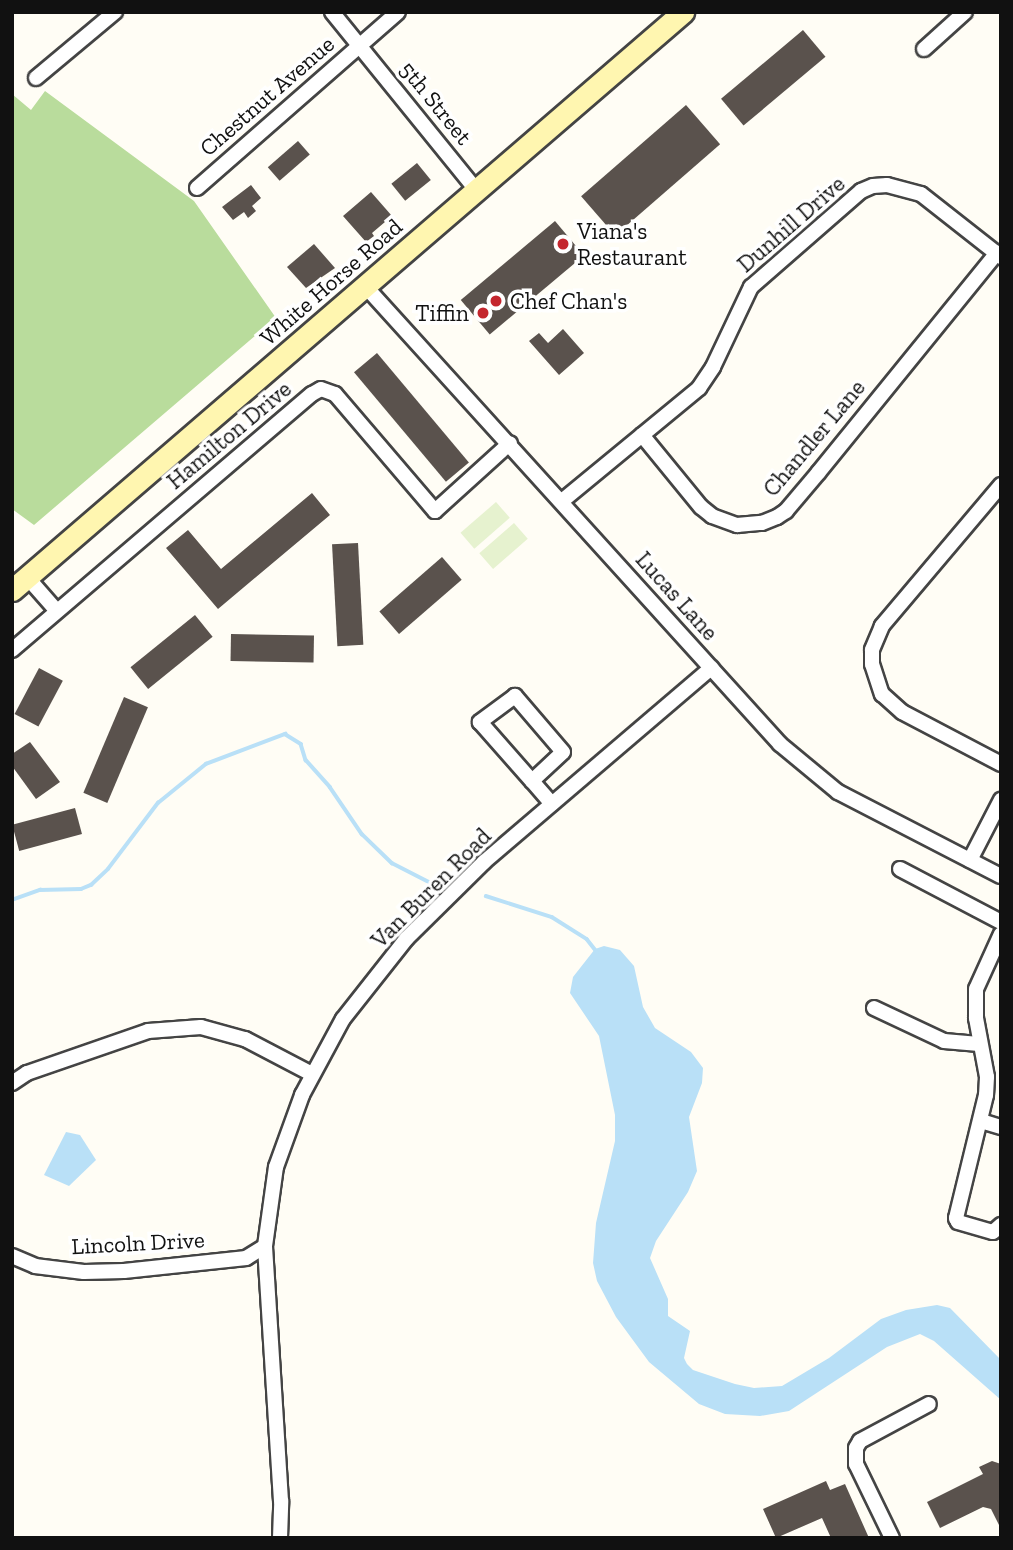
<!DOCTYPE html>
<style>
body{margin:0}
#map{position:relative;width:1013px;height:1550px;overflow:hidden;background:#fffdf5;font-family:"Zilla Slab",serif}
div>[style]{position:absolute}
.forest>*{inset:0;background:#b9dc9c}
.pitch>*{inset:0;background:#e6f2cf;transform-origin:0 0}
.water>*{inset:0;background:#b9e0f7}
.stream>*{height:3.5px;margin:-1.75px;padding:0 1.75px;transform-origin:1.75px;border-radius:1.75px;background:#b9e0f7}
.building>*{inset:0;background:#5a524d;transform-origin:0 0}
.roads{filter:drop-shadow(2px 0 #444) drop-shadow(-2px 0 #444) drop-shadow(0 2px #444) drop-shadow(0 -2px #444)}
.street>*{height:14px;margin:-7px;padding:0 7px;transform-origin:7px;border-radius:7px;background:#fff}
.secondary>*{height:21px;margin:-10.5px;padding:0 10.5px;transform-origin:10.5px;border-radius:10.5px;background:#fff6b0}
.dots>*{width:19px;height:19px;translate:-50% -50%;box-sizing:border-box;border:4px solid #fff;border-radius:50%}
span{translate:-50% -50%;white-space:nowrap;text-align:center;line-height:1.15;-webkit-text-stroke:7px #fff;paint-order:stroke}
.street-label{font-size:23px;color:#111}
.poi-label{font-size:23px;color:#111}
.left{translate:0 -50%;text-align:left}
.right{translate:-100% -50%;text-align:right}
.frame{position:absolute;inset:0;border:14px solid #111;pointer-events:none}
</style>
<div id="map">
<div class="forest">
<div style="clip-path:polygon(45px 91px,194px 201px,276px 318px,34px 525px,12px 509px,12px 94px,31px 110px)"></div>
</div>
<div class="pitch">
<div style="left:496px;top:502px;width:21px;height:47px;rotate:49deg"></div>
<div style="left:514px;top:523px;width:21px;height:46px;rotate:49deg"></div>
</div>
<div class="water">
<div style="clip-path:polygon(604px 946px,620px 950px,634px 966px,643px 1007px,655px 1028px,691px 1052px,703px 1068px,702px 1083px,689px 1117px,697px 1171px,688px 1192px,656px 1241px,650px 1258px,668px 1299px,668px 1316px,690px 1331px,684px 1358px,687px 1364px,693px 1370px,735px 1384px,754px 1388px,782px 1386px,829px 1358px,881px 1319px,906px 1310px,937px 1305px,950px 1308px,1001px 1360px,1001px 1400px,934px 1341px,920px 1334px,887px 1347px,789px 1411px,760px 1416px,725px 1414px,699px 1404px,649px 1362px,616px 1317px,597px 1281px,593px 1263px,596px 1223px,615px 1141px,615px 1115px,599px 1036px,570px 993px,573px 977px,595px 949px)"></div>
<div style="clip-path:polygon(66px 1132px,80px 1135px,96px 1160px,69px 1186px,44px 1175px)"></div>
</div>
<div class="stream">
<div style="left:486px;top:896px;width:69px;rotate:17.7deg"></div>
<div style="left:552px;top:917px;width:41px;rotate:32.2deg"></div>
<div style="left:587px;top:939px;width:16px;rotate:52deg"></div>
<div style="left:12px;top:900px;width:30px;rotate:-20deg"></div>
<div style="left:40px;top:890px;width:41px;rotate:-1.4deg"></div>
<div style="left:81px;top:889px;width:11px;rotate:-22deg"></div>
<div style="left:91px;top:885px;width:23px;rotate:-43deg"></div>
<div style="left:108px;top:869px;width:83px;rotate:-52.9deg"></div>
<div style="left:158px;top:803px;width:62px;rotate:-39.1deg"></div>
<div style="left:206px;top:764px;width:85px;rotate:-20.8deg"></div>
<div style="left:285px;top:734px;width:19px;rotate:32deg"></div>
<div style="left:301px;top:744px;width:17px;rotate:73deg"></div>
<div style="left:306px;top:760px;width:36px;rotate:48deg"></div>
<div style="left:330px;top:787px;width:57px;rotate:55.8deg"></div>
<div style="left:362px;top:834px;width:42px;rotate:44deg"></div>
<div style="left:392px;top:863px;width:51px;rotate:27.1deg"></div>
</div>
<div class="building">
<div style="left:803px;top:30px;width:35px;height:107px;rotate:50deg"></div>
<div style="left:686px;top:105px;width:52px;height:139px;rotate:49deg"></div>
<div style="left:298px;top:141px;width:18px;height:40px;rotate:49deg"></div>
<div style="left:417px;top:163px;width:22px;height:33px;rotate:51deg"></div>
<div style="clip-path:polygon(251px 185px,261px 198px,252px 206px,256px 211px,248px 218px,244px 212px,233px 220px,222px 207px)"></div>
<div style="clip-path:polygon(371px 192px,392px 216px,372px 233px,374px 236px,366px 242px,343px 216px)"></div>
<div style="left:555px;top:221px;width:45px;height:123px;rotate:50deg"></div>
<div style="clip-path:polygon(314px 244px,335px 268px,306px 288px,287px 267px)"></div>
<div style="clip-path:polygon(563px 329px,584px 353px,559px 375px,529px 341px,539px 333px,548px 343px)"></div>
<div style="left:377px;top:353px;width:143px;height:30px;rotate:50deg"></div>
<div style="clip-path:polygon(312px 493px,330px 515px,218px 609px,166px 548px,188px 530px,221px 569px)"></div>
<div style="left:358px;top:543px;width:102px;height:26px;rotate:87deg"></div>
<div style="left:442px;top:557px;width:30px;height:83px;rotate:49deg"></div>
<div style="left:195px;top:615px;width:28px;height:83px;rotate:51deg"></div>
<div style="left:231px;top:634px;width:83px;height:27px;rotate:1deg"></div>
<div style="left:39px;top:668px;width:27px;height:52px;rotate:28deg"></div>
<div style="left:124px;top:697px;width:26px;height:104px;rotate:23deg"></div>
<div style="clip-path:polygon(30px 742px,60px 782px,36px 799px,12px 766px,12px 754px)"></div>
<div style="left:75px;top:808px;width:27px;height:65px;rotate:75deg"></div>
<div style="clip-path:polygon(992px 1461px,1001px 1464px,1001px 1529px,991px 1509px,983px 1507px,940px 1528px,927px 1502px,983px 1474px,979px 1467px)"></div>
<div style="clip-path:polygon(826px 1481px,830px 1490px,845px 1484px,869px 1538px,831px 1538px,822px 1518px,776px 1538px,763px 1509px)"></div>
</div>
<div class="roads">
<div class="street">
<div style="left:332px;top:12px;width:229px;rotate:51deg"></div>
<div style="left:924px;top:49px;width:55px;rotate:-42.1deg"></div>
<div style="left:36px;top:78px;width:103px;rotate:-39.9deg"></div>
<div style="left:197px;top:188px;width:267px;rotate:-41.2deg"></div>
<div style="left:366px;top:287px;width:617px;rotate:47.83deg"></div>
<div style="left:780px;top:744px;width:75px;rotate:39.6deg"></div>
<div style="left:838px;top:792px;width:183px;rotate:27.3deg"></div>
<div style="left:642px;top:435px;width:93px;rotate:50.7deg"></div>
<div style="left:701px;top:507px;width:14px;rotate:39deg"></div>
<div style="left:712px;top:516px;width:27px;rotate:20deg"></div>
<div style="left:737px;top:525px;width:25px;rotate:-5deg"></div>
<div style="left:762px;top:523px;width:16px;rotate:-22deg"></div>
<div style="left:777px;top:517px;width:11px;rotate:-34deg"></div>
<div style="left:786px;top:511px;width:50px;rotate:-49.9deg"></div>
<div style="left:818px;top:473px;width:284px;rotate:-50.9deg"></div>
<div style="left:1001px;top:485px;width:185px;rotate:130.2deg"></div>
<div style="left:882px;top:626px;width:26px;rotate:113deg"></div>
<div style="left:872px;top:650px;width:14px;rotate:90deg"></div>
<div style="left:872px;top:664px;width:32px;rotate:72deg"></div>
<div style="left:882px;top:694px;width:27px;rotate:42deg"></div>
<div style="left:902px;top:712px;width:112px;rotate:27.7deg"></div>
<div style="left:562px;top:501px;width:178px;rotate:-39.5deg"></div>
<div style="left:699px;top:388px;width:25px;rotate:-56deg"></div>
<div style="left:713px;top:367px;width:89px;rotate:-64.6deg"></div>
<div style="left:751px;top:287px;width:146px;rotate:-41.1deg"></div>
<div style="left:861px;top:191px;width:13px;rotate:-23deg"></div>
<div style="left:873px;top:186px;width:14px;rotate:-4deg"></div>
<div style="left:887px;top:185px;width:35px;rotate:15deg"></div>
<div style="left:921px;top:194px;width:102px;rotate:38.2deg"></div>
<div style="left:27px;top:577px;width:45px;rotate:48.6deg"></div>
<div style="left:12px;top:650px;width:394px;rotate:-40.5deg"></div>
<div style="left:312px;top:394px;width:10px;rotate:-29deg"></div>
<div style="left:321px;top:389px;width:15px;rotate:20deg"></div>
<div style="left:335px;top:394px;width:154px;rotate:49.5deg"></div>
<div style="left:435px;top:511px;width:101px;rotate:-42.2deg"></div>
<div style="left:532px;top:781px;width:42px;rotate:-43.1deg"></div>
<div style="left:563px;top:752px;width:74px;rotate:-130.6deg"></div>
<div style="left:515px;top:696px;width:44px;rotate:143.4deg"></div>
<div style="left:480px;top:722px;width:79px;rotate:48.6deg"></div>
<div style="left:532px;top:781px;width:30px;rotate:49deg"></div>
<div style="left:970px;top:860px;width:68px;rotate:-62.7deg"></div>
<div style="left:900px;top:869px;width:114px;rotate:27.7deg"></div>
<div style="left:1001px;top:934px;width:60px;rotate:114.4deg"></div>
<div style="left:976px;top:989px;width:29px;rotate:90deg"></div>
<div style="left:976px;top:1018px;width:60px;rotate:79.4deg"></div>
<div style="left:987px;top:1077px;width:18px;rotate:93deg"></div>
<div style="left:986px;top:1095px;width:127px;rotate:103.7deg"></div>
<div style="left:956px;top:1218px;width:4px;rotate:63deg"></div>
<div style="left:958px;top:1222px;width:36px;rotate:16deg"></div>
<div style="left:993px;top:1232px;width:11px;rotate:-41deg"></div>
<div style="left:874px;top:1008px;width:77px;rotate:25.2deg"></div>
<div style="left:944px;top:1041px;width:35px;rotate:5deg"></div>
<div style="left:12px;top:1083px;width:18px;rotate:-34deg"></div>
<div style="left:27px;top:1073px;width:128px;rotate:-19.1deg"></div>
<div style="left:148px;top:1031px;width:53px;rotate:-4.3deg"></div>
<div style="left:201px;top:1027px;width:46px;rotate:15.3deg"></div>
<div style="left:245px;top:1039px;width:76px;rotate:27.6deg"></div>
<div style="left:981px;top:1121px;width:21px;rotate:17deg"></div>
<div style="left:12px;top:1256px;width:25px;rotate:23deg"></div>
<div style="left:35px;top:1266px;width:49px;rotate:7deg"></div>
<div style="left:84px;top:1272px;width:40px;rotate:-1.4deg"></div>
<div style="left:124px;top:1271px;width:123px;rotate:-6.1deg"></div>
<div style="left:246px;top:1258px;width:22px;rotate:-32deg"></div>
<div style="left:280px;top:1538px;width:37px;rotate:-88deg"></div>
<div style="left:281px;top:1501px;width:256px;rotate:-93.6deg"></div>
<div style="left:265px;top:1246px;width:80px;rotate:-82.1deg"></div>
<div style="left:276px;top:1167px;width:77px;rotate:-70.1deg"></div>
<div style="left:302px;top:1095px;width:86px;rotate:-61.7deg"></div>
<div style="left:343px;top:1019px;width:103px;rotate:-51.7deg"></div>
<div style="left:407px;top:938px;width:108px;rotate:-44.6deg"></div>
<div style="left:484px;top:862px;width:299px;rotate:-40.5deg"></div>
<div style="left:892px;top:1538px;width:82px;rotate:-115.9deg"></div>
<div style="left:856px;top:1464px;width:16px;rotate:-90deg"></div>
<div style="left:856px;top:1448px;width:8px;rotate:-60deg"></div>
<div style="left:860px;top:1441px;width:78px;rotate:-28.2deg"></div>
</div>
<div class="secondary">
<div style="left:12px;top:590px;width:886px;rotate:-40.74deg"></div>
</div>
</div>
<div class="dots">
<div style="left:563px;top:244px;background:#c4262e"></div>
<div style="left:496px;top:301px;background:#c4262e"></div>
<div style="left:483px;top:313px;background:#c4262e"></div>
</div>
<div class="street-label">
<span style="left:267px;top:96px;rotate:-41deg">Chestnut Avenue</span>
<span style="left:436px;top:103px;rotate:51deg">5th Street</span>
<span style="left:791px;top:224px;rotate:-41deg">Dunhill Drive</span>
<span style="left:331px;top:282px;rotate:-41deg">White Horse Road</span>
<span style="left:229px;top:435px;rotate:-40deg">Hamilton Drive</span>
<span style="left:814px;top:438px;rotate:-50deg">Chandler Lane</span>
<span style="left:677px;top:596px;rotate:48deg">Lucas Lane</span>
<span style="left:431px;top:888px;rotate:-45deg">Van Buren Road</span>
<span style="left:138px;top:1243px;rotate:-3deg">Lincoln Drive</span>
</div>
<div class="poi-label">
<span class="left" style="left:577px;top:244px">Viana's<br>Restaurant</span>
<span class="left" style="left:510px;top:301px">Chef Chan's</span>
<span class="right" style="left:469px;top:313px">Tiffin</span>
</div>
<div class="frame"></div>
</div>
